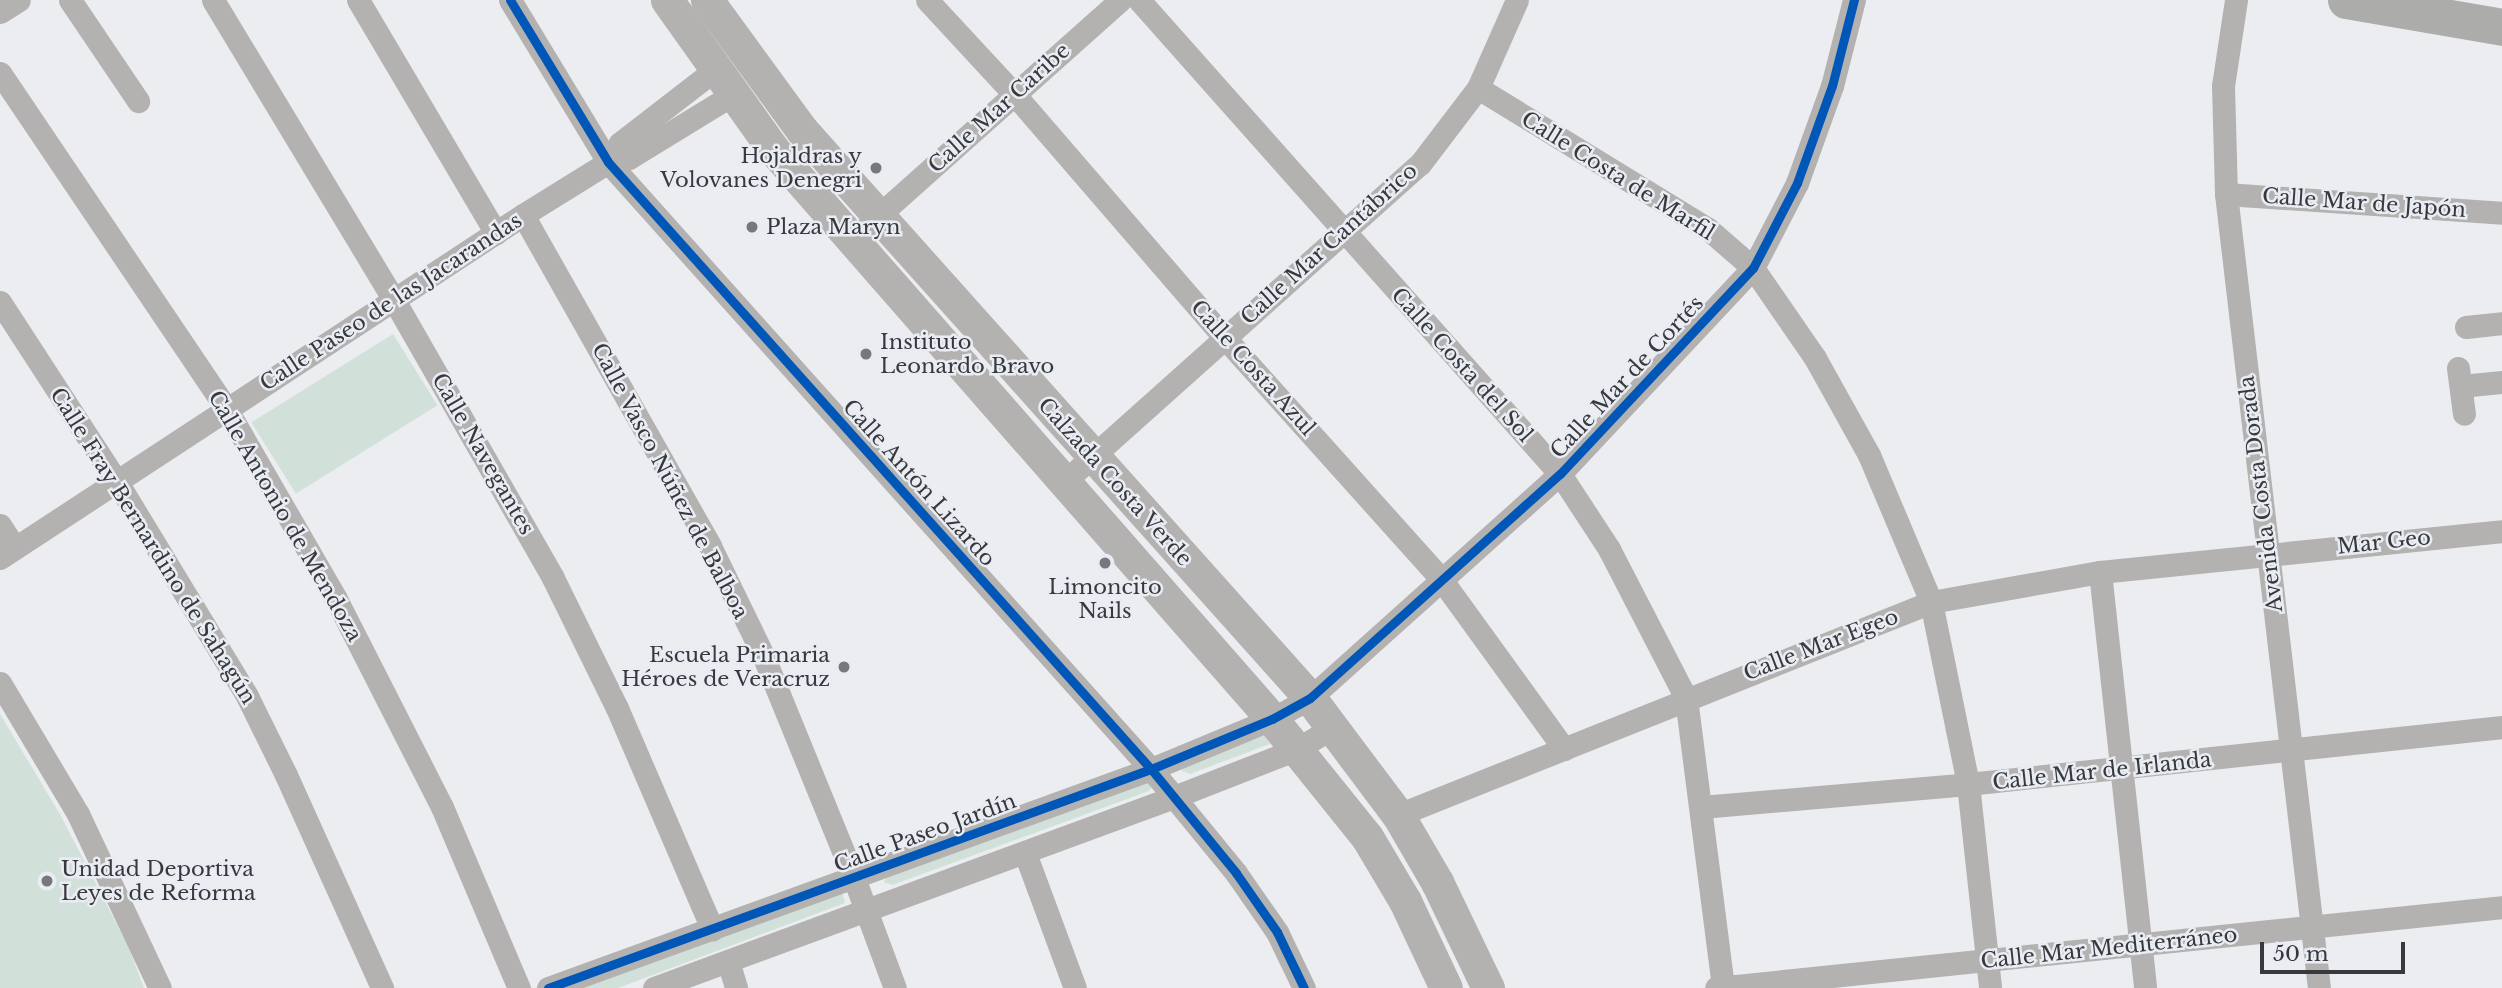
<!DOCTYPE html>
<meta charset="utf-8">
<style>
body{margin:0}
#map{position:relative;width:2502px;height:988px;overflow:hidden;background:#ebedf1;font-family:"Libre Baskerville",serif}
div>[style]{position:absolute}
.green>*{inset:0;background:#d1e1da;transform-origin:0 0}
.street>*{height:23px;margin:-11.5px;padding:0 11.5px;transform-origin:11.5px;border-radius:11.5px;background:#b4b2b0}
.secondary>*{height:33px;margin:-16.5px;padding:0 16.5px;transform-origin:16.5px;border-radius:16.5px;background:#b4b2b0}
.primary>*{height:37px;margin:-18.5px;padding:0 18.5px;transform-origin:18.5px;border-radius:18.5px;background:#acacaa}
.cycleway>*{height:9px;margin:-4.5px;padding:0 4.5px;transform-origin:4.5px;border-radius:4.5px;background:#0057b8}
.dots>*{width:19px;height:19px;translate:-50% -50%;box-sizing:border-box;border:4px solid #e9ecf3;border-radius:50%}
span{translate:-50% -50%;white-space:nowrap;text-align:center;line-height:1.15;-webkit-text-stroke:5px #e9ecf3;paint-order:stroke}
.street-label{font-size:21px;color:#38393c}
.poi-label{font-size:21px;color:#38393c}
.right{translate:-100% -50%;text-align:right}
.left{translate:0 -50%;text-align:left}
.scale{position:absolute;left:2260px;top:942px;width:145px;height:32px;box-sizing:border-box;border:4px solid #38393c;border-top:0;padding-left:9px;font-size:21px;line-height:24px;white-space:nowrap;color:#38393c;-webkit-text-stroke:5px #e9ecf3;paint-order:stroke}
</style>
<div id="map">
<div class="green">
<div style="left:393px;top:334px;width:84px;height:167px;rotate:58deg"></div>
<div style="clip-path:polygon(0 714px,61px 816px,128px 946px,144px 988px,0 988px)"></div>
<div style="clip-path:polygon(1272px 733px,1275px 742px,1190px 774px,1182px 771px,1187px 763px)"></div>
<div style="clip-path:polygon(1146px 782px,1154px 785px,1149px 791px,892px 885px,884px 882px,888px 874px)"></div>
<div style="clip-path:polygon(842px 891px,845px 903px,618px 988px,577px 988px)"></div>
</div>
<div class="street">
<div style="left:70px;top:0;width:122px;rotate:56deg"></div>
<div style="left:213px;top:0;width:350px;rotate:58.9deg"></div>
<div style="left:394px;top:300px;width:320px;rotate:60.2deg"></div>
<div style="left:553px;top:578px;width:145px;rotate:63.8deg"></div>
<div style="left:617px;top:708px;width:241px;rotate:66.7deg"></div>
<div style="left:358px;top:0;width:271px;rotate:59.4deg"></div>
<div style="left:510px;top:0;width:189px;rotate:58.8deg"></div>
<div style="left:608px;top:162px;width:814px;rotate:48.19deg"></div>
<div style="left:1151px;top:769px;width:134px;rotate:50.7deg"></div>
<div style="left:1236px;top:873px;width:72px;rotate:55.2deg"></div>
<div style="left:1277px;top:932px;width:62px;rotate:64.3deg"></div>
<div style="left:927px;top:0;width:129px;rotate:47.2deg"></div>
<div style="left:1015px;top:95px;width:320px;rotate:49.2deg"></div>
<div style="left:1224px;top:337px;width:325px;rotate:48.1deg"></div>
<div style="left:1441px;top:579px;width:210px;rotate:54.1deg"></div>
<div style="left:1139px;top:0;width:634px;rotate:48.39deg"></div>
<div style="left:1560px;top:474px;width:90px;rotate:56.8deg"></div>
<div style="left:1609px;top:549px;width:168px;rotate:62.7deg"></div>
<div style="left:1686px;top:698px;width:292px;rotate:82.7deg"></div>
<div style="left:2236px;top:0;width:87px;rotate:98.6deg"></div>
<div style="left:2223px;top:86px;width:108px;rotate:88.4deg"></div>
<div style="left:2226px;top:194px;width:799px;rotate:83.32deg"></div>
<div style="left:0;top:12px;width:22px;rotate:-32deg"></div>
<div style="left:0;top:73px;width:406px;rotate:56deg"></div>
<div style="left:227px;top:410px;width:218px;rotate:60deg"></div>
<div style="left:336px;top:599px;width:233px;rotate:63deg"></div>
<div style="left:442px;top:807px;width:197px;rotate:67deg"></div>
<div style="left:1478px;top:88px;width:270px;rotate:31.5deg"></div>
<div style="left:1708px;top:229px;width:60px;rotate:40.9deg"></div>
<div style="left:1753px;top:268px;width:109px;rotate:55.4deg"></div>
<div style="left:1815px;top:358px;width:111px;rotate:60.9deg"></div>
<div style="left:1869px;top:455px;width:160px;rotate:67.1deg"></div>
<div style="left:1931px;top:602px;width:186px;rotate:78.5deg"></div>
<div style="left:1968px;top:784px;width:205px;rotate:83.8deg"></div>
<div style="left:608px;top:162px;width:22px;rotate:-58deg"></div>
<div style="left:620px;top:143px;width:123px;rotate:-37.7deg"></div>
<div style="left:717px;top:68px;width:13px;rotate:39deg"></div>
<div style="left:2226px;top:194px;width:277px;rotate:3.9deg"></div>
<div style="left:523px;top:215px;width:380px;rotate:60.5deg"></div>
<div style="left:710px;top:546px;width:121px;rotate:64.1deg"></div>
<div style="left:763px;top:655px;width:241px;rotate:67.8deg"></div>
<div style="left:854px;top:878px;width:117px;rotate:69.6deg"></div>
<div style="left:869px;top:224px;width:336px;rotate:-41.7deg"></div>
<div style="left:0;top:302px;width:215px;rotate:57deg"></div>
<div style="left:117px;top:482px;width:250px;rotate:58.7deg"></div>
<div style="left:247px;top:696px;width:88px;rotate:63.7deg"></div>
<div style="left:286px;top:775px;width:234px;rotate:65.7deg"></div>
<div style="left:2466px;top:327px;width:36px;rotate:-6deg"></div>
<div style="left:2458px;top:368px;width:46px;rotate:82.6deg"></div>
<div style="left:2461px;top:386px;width:41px;rotate:-5.6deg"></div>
<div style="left:1065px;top:481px;width:476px;rotate:-41.8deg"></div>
<div style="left:1420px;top:164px;width:96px;rotate:-52.7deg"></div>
<div style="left:1478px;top:88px;width:96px;rotate:-66.1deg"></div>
<div style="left:0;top:525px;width:27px;rotate:57deg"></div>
<div style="left:0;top:558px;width:625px;rotate:-33.26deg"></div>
<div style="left:523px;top:215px;width:100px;rotate:-31.9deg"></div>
<div style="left:608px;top:162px;width:21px;rotate:-11deg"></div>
<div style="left:629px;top:158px;width:124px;rotate:-31.5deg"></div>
<div style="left:2100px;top:572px;width:418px;rotate:83.8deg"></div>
<div style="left:0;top:683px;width:152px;rotate:59.2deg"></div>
<div style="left:78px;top:814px;width:192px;rotate:64.8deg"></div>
<div style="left:1701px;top:807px;width:268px;rotate:-4.9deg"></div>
<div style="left:1968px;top:784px;width:537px;rotate:-6.09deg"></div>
<div style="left:1398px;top:815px;width:574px;rotate:-21.78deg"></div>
<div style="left:1931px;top:602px;width:172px;rotate:-10.1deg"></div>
<div style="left:2100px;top:572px;width:404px;rotate:-5.8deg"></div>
<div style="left:1025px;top:853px;width:144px;rotate:69.7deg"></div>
<div style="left:728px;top:961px;width:28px;rotate:73deg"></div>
<div style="left:548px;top:988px;width:642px;rotate:-19.96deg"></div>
<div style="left:1151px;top:769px;width:131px;rotate:-22.5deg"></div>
<div style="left:1272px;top:719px;width:43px;rotate:-28.9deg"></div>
<div style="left:1310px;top:698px;width:336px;rotate:-41.9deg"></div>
<div style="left:1560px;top:474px;width:282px;rotate:-46.9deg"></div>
<div style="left:1753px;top:268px;width:96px;rotate:-62.6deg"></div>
<div style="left:1797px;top:183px;width:103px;rotate:-70.2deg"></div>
<div style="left:1832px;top:86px;width:89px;rotate:-75.7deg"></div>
<div style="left:654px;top:988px;width:554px;rotate:-20.17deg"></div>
<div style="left:1174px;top:797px;width:132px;rotate:-21.3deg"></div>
<div style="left:1297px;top:749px;width:41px;rotate:-31deg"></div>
<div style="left:1716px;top:988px;width:790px;rotate:-5.88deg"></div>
</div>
<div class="secondary">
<div style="left:667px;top:0;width:181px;rotate:54.6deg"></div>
<div style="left:772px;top:148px;width:759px;rotate:48.79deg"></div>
<div style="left:1272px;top:719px;width:151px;rotate:51.2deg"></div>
<div style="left:1367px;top:837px;width:74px;rotate:59.3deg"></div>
<div style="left:1405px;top:901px;width:96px;rotate:64.8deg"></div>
<div style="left:707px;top:0;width:160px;rotate:53.9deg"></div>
<div style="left:801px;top:129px;width:763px;rotate:48.19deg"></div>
<div style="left:1310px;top:698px;width:146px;rotate:53.1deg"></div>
<div style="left:1398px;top:815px;width:78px;rotate:59.8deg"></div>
<div style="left:1437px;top:882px;width:118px;rotate:64.3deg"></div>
</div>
<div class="primary">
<div style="left:2346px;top:0;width:158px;rotate:9.8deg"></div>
</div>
<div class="cycleway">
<div style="left:510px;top:0;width:189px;rotate:58.8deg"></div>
<div style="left:608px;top:162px;width:814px;rotate:48.19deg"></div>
<div style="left:1151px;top:769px;width:134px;rotate:50.7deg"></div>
<div style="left:1236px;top:873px;width:72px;rotate:55.2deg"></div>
<div style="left:1277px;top:932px;width:62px;rotate:64.3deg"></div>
<div style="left:548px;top:988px;width:642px;rotate:-19.96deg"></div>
<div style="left:1151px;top:769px;width:131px;rotate:-22.5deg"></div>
<div style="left:1272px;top:719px;width:43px;rotate:-28.9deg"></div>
<div style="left:1310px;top:698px;width:336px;rotate:-41.9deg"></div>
<div style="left:1560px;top:474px;width:282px;rotate:-46.9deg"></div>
<div style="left:1753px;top:268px;width:96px;rotate:-62.6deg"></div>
<div style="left:1797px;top:183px;width:103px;rotate:-70.2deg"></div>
<div style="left:1832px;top:86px;width:89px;rotate:-75.7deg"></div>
</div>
<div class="dots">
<div style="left:876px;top:168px;background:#77787b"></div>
<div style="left:752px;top:227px;background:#77787b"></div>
<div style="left:866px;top:354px;background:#77787b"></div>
<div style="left:1105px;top:563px;background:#77787b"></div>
<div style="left:844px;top:667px;background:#77787b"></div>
<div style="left:47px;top:881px;background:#77787b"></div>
</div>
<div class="street-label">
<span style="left:999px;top:108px;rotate:-42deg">Calle Mar Caribe</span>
<span style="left:1618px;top:176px;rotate:32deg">Calle Costa de Marfil</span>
<span style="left:2364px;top:203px;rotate:4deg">Calle Mar de Japón</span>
<span style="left:1329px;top:244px;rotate:-42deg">Calle Mar Cantábrico</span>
<span style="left:391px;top:302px;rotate:-33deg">Calle Paseo de las Jacarandas</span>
<span style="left:1462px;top:365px;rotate:48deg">Calle Costa del Sol</span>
<span style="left:1253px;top:368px;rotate:48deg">Calle Costa Azul</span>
<span style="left:1627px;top:377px;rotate:-47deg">Calle Mar de Cortés</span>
<span style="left:483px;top:454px;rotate:60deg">Calle Navegantes</span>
<span style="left:670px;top:481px;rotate:62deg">Calle Vasco Núñez de Balboa</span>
<span style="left:1115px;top:482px;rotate:48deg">Calzada Costa Verde</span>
<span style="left:919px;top:483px;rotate:48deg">Calle Antón Lizardo</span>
<span style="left:2261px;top:494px;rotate:-97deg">Avenida Costa Dorada</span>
<span style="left:285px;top:516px;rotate:60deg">Calle Antonio de Mendoza</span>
<span style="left:2384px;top:542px;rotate:-6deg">Mar Geo</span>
<span style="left:153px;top:546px;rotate:58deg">Calle Fray Bernardino de Sahagún</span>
<span style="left:1821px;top:645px;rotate:-21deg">Calle Mar Egeo</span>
<span style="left:2102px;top:771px;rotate:-6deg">Calle Mar de Irlanda</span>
<span style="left:925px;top:833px;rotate:-20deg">Calle Paseo Jardín</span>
<span style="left:2109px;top:948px;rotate:-6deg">Calle Mar Mediterráneo</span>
</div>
<div class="poi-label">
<span class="right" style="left:862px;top:168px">Hojaldras y<br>Volovanes Denegri</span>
<span class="left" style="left:766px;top:227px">Plaza Maryn</span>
<span class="left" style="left:880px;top:354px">Instituto<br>Leonardo Bravo</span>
<span style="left:1105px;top:599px">Limoncito<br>Nails</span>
<span class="right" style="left:830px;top:667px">Escuela Primaria<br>Héroes de Veracruz</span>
<span class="left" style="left:61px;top:881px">Unidad Deportiva<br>Leyes de Reforma</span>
</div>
<div class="scale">50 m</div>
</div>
